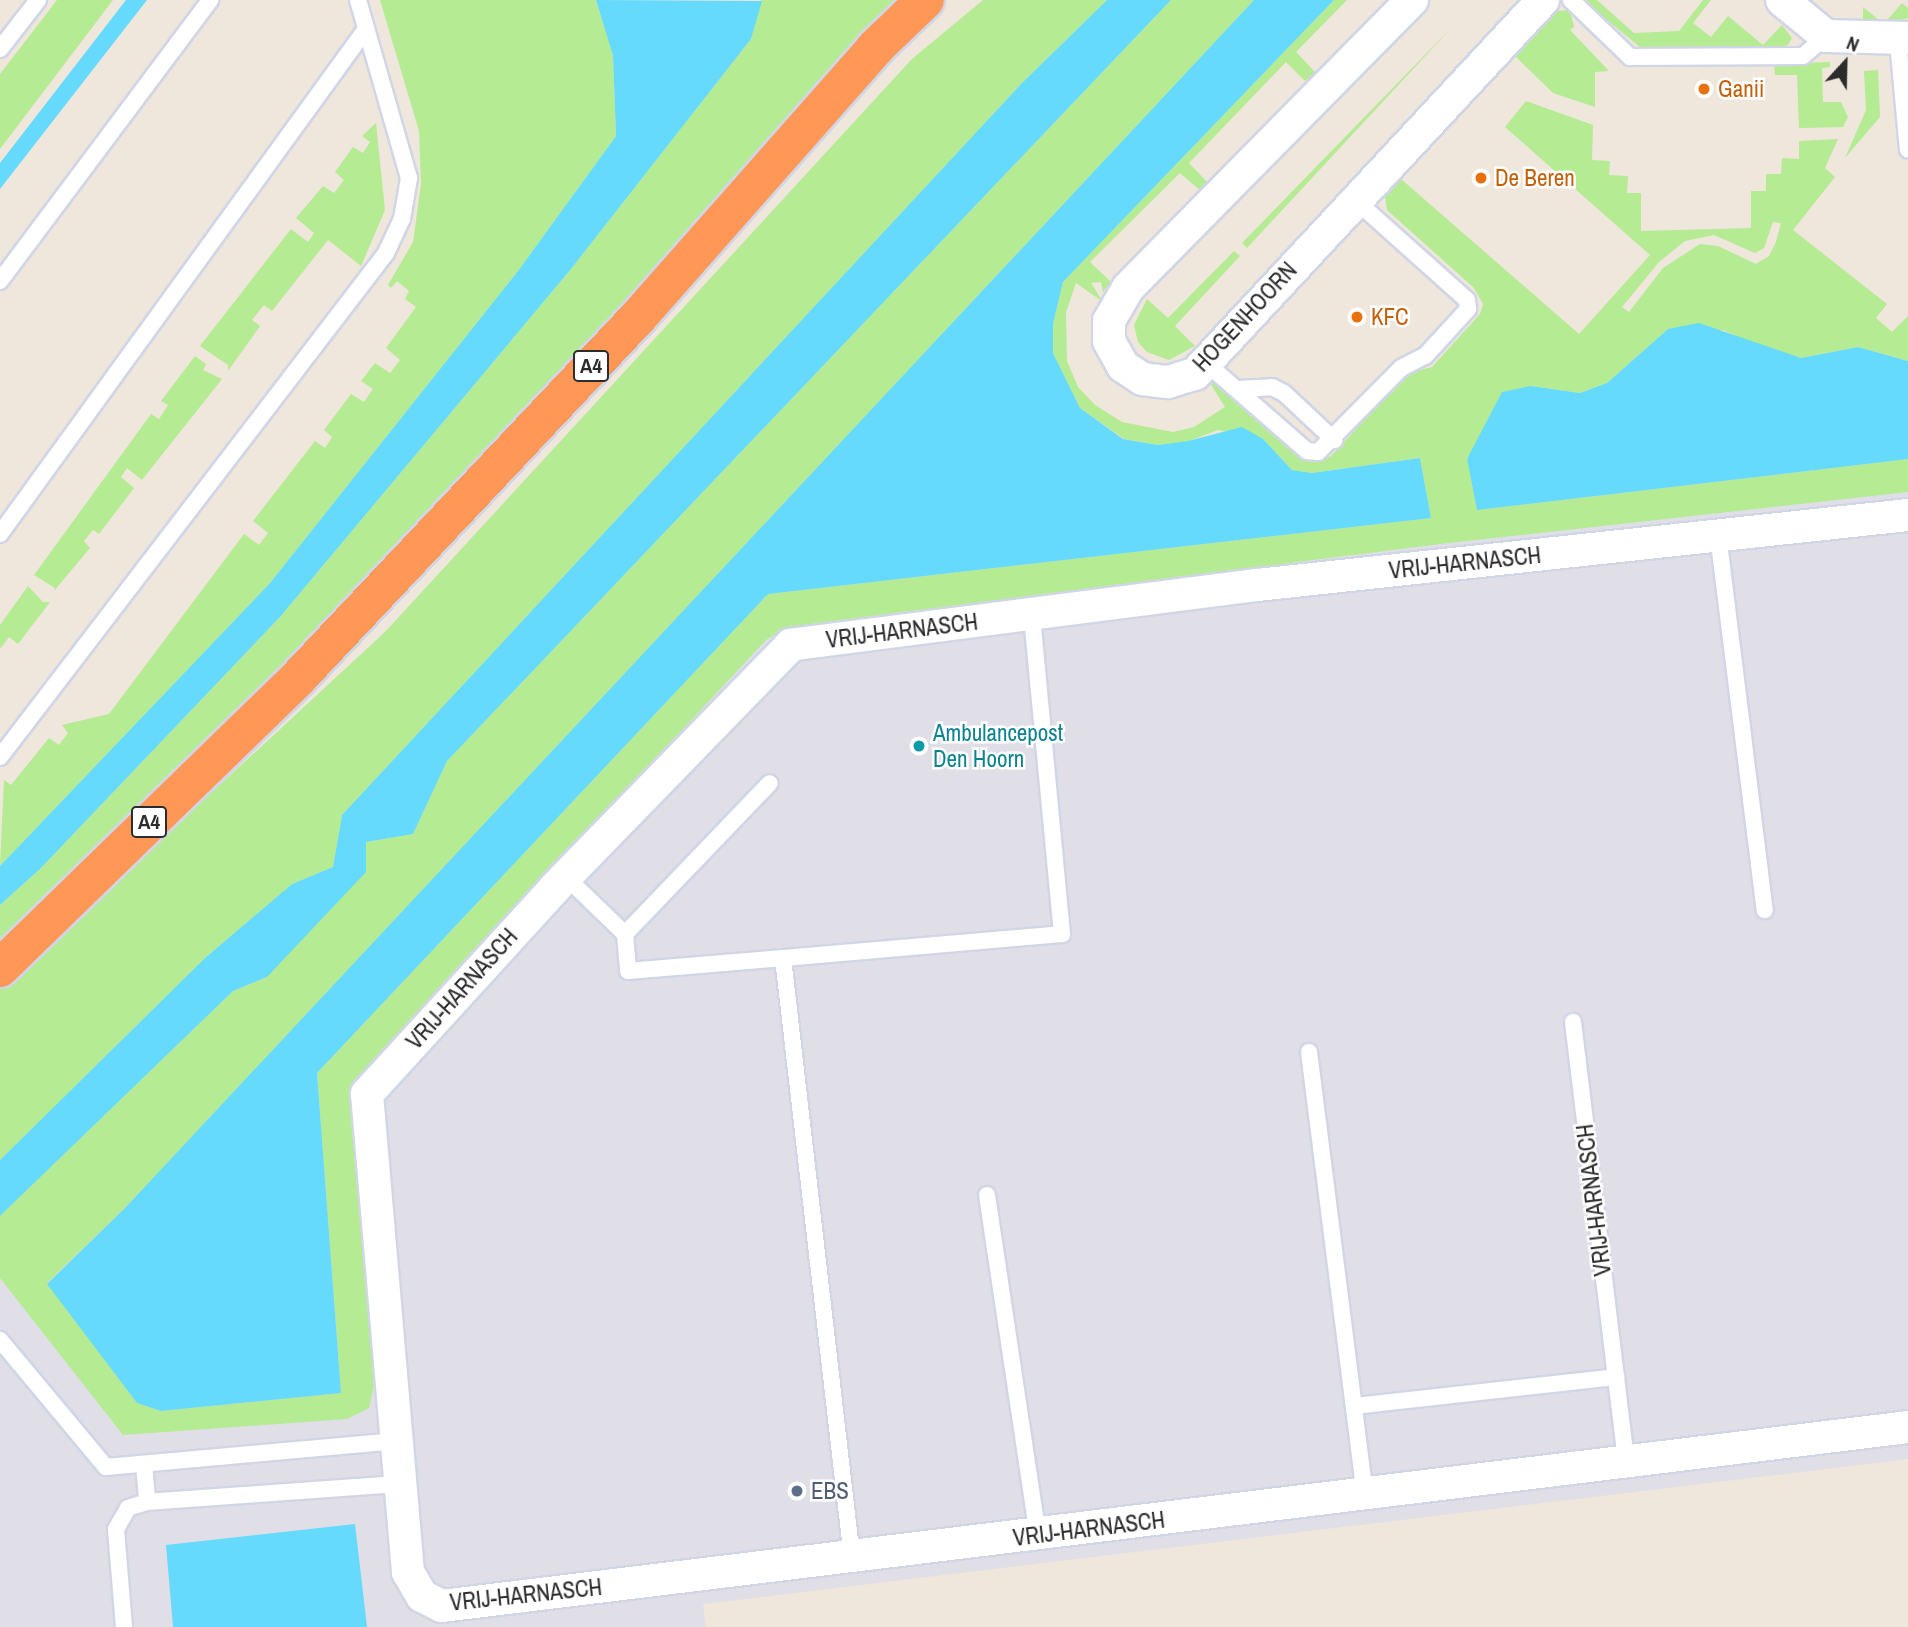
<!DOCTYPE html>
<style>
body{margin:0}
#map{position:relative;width:1908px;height:1627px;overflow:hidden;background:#efe6dc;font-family:"Archivo Narrow",sans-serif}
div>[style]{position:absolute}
.industrial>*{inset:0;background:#e0dee7}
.green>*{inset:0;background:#b5eb93}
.water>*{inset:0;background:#65dafc}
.roads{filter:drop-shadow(2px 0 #d1d6e6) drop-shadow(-2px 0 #d1d6e6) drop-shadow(0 2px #d1d6e6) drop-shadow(0 -2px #d1d6e6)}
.service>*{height:16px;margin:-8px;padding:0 8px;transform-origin:8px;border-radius:8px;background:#fff}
.minor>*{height:32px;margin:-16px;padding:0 16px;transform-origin:16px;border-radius:16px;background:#fff}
.motorway>*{height:38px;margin:-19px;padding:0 19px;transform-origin:19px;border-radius:19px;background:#ff9857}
.dots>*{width:19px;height:19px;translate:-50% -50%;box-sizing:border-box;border:4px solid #fff;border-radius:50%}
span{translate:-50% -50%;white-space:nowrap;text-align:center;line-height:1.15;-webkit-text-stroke:5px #fff;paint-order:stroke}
.shield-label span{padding:2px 5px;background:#fff;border:2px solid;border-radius:5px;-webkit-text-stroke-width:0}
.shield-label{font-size:21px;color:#2c2c2c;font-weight:700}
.food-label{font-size:23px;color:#c56008}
.left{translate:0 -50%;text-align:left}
.street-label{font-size:23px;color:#2c2c2c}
.culture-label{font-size:23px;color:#0d838f}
.service-label{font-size:23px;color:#4e5e75}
.north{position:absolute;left:1810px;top:28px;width:70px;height:70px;-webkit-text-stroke:5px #fff;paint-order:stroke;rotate:22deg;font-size:19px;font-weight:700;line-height:28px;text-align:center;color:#2c2c2c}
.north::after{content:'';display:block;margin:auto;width:24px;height:32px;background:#2c2c2c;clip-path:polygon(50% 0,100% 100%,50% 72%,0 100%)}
</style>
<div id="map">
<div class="industrial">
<div style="clip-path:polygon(1908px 441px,1908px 1459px,703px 1604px,706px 1627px,0 1627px,0 1196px,598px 588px)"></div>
</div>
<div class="green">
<div style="clip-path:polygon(57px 0,113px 0,0 149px,0 74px)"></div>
<div style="clip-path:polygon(380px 0,596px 0,613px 56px,616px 136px,518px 271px,270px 583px,0 866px,4px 780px,11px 785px,49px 738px,59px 745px,68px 733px,62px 725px,109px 714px,244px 534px,259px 545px,268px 533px,253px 521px,315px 441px,325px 448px,332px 437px,324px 430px,351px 394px,364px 402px,373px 389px,361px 381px,375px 363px,390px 373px,400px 360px,386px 348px,416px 307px,405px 299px,409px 291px,397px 281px,391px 288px,388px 285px,413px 242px,421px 184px,419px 131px)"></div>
<div style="clip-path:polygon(761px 0,901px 0,644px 286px,355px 596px,0 945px,0 905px,41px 868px,280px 617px,571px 269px,751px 39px)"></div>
<div style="clip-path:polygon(983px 0,1107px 0,1021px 84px,342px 815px,333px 867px,292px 884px,205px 958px,0 1160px,0 988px,385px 632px,912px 59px)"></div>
<div style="clip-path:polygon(evenodd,1171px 0,1254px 0,125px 1208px,47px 1283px,137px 1403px,161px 1411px,341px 1393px,317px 1073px,768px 594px,1431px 518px,1420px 458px,1312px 473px,1292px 470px,1263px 439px,1218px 430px,1189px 441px,1158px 445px,1124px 439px,1080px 408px,1053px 353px,1053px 324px,1063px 282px,1334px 0,1347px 0,1296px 52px,1315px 72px,1305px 81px,1286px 62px,1189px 163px,1208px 183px,1201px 191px,1180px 173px,1090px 262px,1111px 282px,1103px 292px,1101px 282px,1091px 283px,1103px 302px,1076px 283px,1066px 312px,1067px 361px,1078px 387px,1095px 405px,1122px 422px,1173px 432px,1194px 427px,1225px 407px,1210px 383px,1216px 381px,1299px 455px,1320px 461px,1331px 456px,1408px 373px,1432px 367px,1480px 314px,1483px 304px,1474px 288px,1387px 210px,1385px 197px,1401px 179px,1579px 334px,1650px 255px,1505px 127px,1526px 101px,1593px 125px,1592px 160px,1610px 161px,1609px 175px,1628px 176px,1627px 193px,1641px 193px,1641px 231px,1751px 228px,1751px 191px,1766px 191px,1766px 174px,1781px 174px,1782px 158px,1799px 159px,1799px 141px,1838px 139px,1825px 168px,1835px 177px,1793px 230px,1887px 304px,1876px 318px,1892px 332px,1908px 316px,1908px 361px,1858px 347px,1801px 358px,1765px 349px,1723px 330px,1668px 329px,1607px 383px,1580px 393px,1531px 386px,1467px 458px,1477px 510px,1908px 459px,1908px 492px,1440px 544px,787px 627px,766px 640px,360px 1075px,353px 1108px,374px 1386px,369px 1408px,347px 1419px,123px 1435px,0 1278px,0 1216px,233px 991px,267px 977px,366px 842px,413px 834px,447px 761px,1171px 0,1773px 222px,1781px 223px,1776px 242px,1769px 256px,1756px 264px,1718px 246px,1700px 244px,1663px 268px,1629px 312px,1622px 307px,1659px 262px,1685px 241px,1714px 235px,1755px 253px,1764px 248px,1773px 222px)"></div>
<div style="clip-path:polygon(1583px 0,1597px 0,1634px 33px,1679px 31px,1703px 0,1711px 0,1693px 23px,1711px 37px,1728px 16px,1763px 45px,1782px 25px,1792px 38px,1788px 45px,1781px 47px,1641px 48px)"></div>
<div style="clip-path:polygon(1902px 3px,1908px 8px,1908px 18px,1886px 25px,1863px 25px,1863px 7px,1884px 24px)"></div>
<div style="clip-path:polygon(1570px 10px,1574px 27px,1570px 30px,1609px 71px,1595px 72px,1595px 107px,1553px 93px,1515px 56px,1557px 11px)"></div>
<div style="clip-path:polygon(1454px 25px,1247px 248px,1242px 243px)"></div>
<div style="clip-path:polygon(1830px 62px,1830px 67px,1822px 68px,1823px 102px,1841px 102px,1848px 117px,1843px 127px,1799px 128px,1797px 75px,1775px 75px,1774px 64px)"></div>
<div style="clip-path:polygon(1878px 70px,1880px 117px,1845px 158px,1866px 110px,1864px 71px)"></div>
<div style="clip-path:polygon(376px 123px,385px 210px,361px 266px,328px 240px,272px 311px,264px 305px,252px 320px,260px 326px,228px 371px,228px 365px,200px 346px,291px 229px,308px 242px,314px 233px,296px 218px,323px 186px,334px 193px,344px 180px,335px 172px,353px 147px,363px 153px,370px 142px,362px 136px)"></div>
<div style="clip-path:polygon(1234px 251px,1240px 256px,1175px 326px,1195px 346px,1169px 360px,1147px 352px,1138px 342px,1134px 325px,1147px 299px,1168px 318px)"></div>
<div style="clip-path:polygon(195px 356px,206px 364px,203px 370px,222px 379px,142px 480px,127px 468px,121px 477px,134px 488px,99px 534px,93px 530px,84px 541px,90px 548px,54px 591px,55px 588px,34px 575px,151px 414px,159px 419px,168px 405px,161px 401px)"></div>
<div style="clip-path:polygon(28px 586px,43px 602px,50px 602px,18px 644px,9px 637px,0 649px,0 625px)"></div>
</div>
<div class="water">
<div style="clip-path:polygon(126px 0,147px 0,0 189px,0 163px)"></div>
<div style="clip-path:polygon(596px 0,762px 1px,751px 39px,571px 269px,280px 617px,41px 868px,0 905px,0 866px,270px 583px,518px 271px,616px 136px,613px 56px)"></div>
<div style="clip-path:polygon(1107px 0,1171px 0,447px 761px,413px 834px,366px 842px,366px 872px,267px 977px,233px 991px,0 1216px,0 1160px,205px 958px,292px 884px,333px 867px,342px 815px,1021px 84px)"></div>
<div style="clip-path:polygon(1254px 0,1334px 0,1063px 282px,1053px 324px,1053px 353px,1080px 408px,1123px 439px,1158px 445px,1188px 441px,1242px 427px,1263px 439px,1292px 470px,1312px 473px,1420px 458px,1431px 518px,768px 594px,317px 1073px,341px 1393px,161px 1411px,137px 1403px,47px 1284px,125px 1208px)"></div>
<div style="clip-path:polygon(1699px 323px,1801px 358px,1858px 347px,1908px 361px,1908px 459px,1477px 510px,1467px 459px,1502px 392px,1531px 386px,1580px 393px,1607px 383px,1668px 329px)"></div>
<div style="clip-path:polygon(355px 1524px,367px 1627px,173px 1627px,166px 1545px)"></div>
</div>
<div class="roads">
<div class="service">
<div style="left:1571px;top:0;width:82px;rotate:44deg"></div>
<div style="left:1630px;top:57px;width:173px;rotate:-0.3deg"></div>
<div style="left:1803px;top:56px;width:30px;rotate:-41deg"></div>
<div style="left:1898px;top:41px;width:109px;rotate:84.8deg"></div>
<div style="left:0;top:49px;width:62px;rotate:-52.2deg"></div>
<div style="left:0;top:281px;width:351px;rotate:-53.2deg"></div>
<div style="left:1205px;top:362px;width:135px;rotate:41.1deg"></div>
<div style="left:1307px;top:451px;width:11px;rotate:5deg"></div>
<div style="left:1318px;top:452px;width:118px;rotate:-45.3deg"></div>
<div style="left:1401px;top:368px;width:27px;rotate:-27deg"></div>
<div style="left:1425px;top:356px;width:64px;rotate:-47.5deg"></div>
<div style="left:1468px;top:309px;width:9px;rotate:-96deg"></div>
<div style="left:1467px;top:300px;width:150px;rotate:-138.2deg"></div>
<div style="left:1237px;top:389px;width:35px;rotate:-3deg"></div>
<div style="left:1272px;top:387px;width:13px;rotate:27deg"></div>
<div style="left:1284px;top:393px;width:69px;rotate:43.2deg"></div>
<div style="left:0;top:534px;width:624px;rotate:-54.07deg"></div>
<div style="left:1718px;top:535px;width:378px;rotate:82.9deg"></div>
<div style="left:0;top:757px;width:635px;rotate:-52.55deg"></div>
<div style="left:386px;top:253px;width:38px;rotate:-65deg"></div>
<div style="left:402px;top:219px;width:42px;rotate:-80.3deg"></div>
<div style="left:409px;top:178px;width:185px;rotate:-106deg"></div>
<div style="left:565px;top:876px;width:83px;rotate:44deg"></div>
<div style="left:625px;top:934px;width:209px;rotate:-46.2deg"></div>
<div style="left:625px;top:934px;width:37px;rotate:85deg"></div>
<div style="left:628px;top:971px;width:156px;rotate:-4.8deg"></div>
<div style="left:783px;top:958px;width:604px;rotate:83.44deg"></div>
<div style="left:783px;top:958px;width:280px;rotate:-4.9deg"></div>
<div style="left:1062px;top:934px;width:321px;rotate:-95.4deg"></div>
<div style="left:1573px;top:1022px;width:444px;rotate:83.1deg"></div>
<div style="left:1309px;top:1052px;width:448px;rotate:82.8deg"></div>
<div style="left:987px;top:1195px;width:344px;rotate:81.5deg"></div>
<div style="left:0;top:1340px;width:165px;rotate:50.2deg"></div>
<div style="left:106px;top:1467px;width:292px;rotate:-5.1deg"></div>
<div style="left:1354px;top:1406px;width:264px;rotate:-6.3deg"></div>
<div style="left:144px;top:1464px;width:38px;rotate:85deg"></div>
<div style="left:124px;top:1627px;width:98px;rotate:-94.7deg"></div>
<div style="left:116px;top:1529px;width:24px;rotate:-60deg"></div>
<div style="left:128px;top:1508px;width:20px;rotate:-18deg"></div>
<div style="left:147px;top:1502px;width:254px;rotate:-4.1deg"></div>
</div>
<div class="minor">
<div style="left:1412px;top:0;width:404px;rotate:134.6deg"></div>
<div style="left:1128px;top:288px;width:38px;rotate:120deg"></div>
<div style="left:1109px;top:321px;width:20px;rotate:90deg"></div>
<div style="left:1109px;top:341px;width:29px;rotate:61deg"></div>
<div style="left:1123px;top:366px;width:23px;rotate:34deg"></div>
<div style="left:1142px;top:379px;width:26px;rotate:7deg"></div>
<div style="left:1168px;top:382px;width:28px;rotate:-17deg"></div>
<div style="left:1195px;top:374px;width:511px;rotate:-47.06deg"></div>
<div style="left:1782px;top:0;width:57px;rotate:39.3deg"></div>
<div style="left:1826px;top:36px;width:82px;rotate:1.4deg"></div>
<div style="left:1908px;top:515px;width:655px;rotate:173.86deg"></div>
<div style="left:1257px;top:585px;width:470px;rotate:172.7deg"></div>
<div style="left:791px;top:645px;width:339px;rotate:134.2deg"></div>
<div style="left:555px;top:888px;width:279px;rotate:132.4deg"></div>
<div style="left:367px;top:1094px;width:480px;rotate:85.1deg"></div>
<div style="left:408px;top:1572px;width:28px;rotate:60deg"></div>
<div style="left:422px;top:1596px;width:22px;rotate:27deg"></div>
<div style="left:442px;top:1606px;width:1477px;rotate:-6.96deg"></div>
</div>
<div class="motorway">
<div style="left:0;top:968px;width:417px;rotate:-44.2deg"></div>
<div style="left:299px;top:677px;width:497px;rotate:-46.7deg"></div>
<div style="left:640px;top:315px;width:356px;rotate:-48.6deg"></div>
<div style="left:875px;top:48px;width:69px;rotate:-43.8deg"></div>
</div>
</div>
<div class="dots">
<div style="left:1704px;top:89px;background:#e8710a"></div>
<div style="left:1481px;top:178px;background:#e8710a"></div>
<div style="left:1357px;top:317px;background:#e8710a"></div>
<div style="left:919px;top:746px;background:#0f9aa8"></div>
<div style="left:797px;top:1491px;background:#5c6f8a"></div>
</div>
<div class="shield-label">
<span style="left:591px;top:366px">A4</span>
<span style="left:149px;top:822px">A4</span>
</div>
<div class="food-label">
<span class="left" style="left:1718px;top:89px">Ganii</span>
<span class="left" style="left:1495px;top:178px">De Beren</span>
<span class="left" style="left:1371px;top:317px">KFC</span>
</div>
<div class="street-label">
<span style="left:1245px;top:317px;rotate:-47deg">HOGENHOORN</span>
<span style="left:1465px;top:563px;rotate:-6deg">VRIJ-HARNASCH</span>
<span style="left:902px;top:631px;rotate:-7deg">VRIJ-HARNASCH</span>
<span style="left:462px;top:989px;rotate:-48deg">VRIJ-HARNASCH</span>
<span style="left:1594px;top:1200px;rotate:-97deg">VRIJ-HARNASCH</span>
<span style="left:1089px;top:1529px;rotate:-7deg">VRIJ-HARNASCH</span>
<span style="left:526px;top:1595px;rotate:-6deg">VRIJ-HARNASCH</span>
</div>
<div class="culture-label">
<span class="left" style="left:933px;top:746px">Ambulancepost<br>Den Hoorn</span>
</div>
<div class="service-label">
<span class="left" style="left:811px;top:1491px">EBS</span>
</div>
<div class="north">N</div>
</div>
